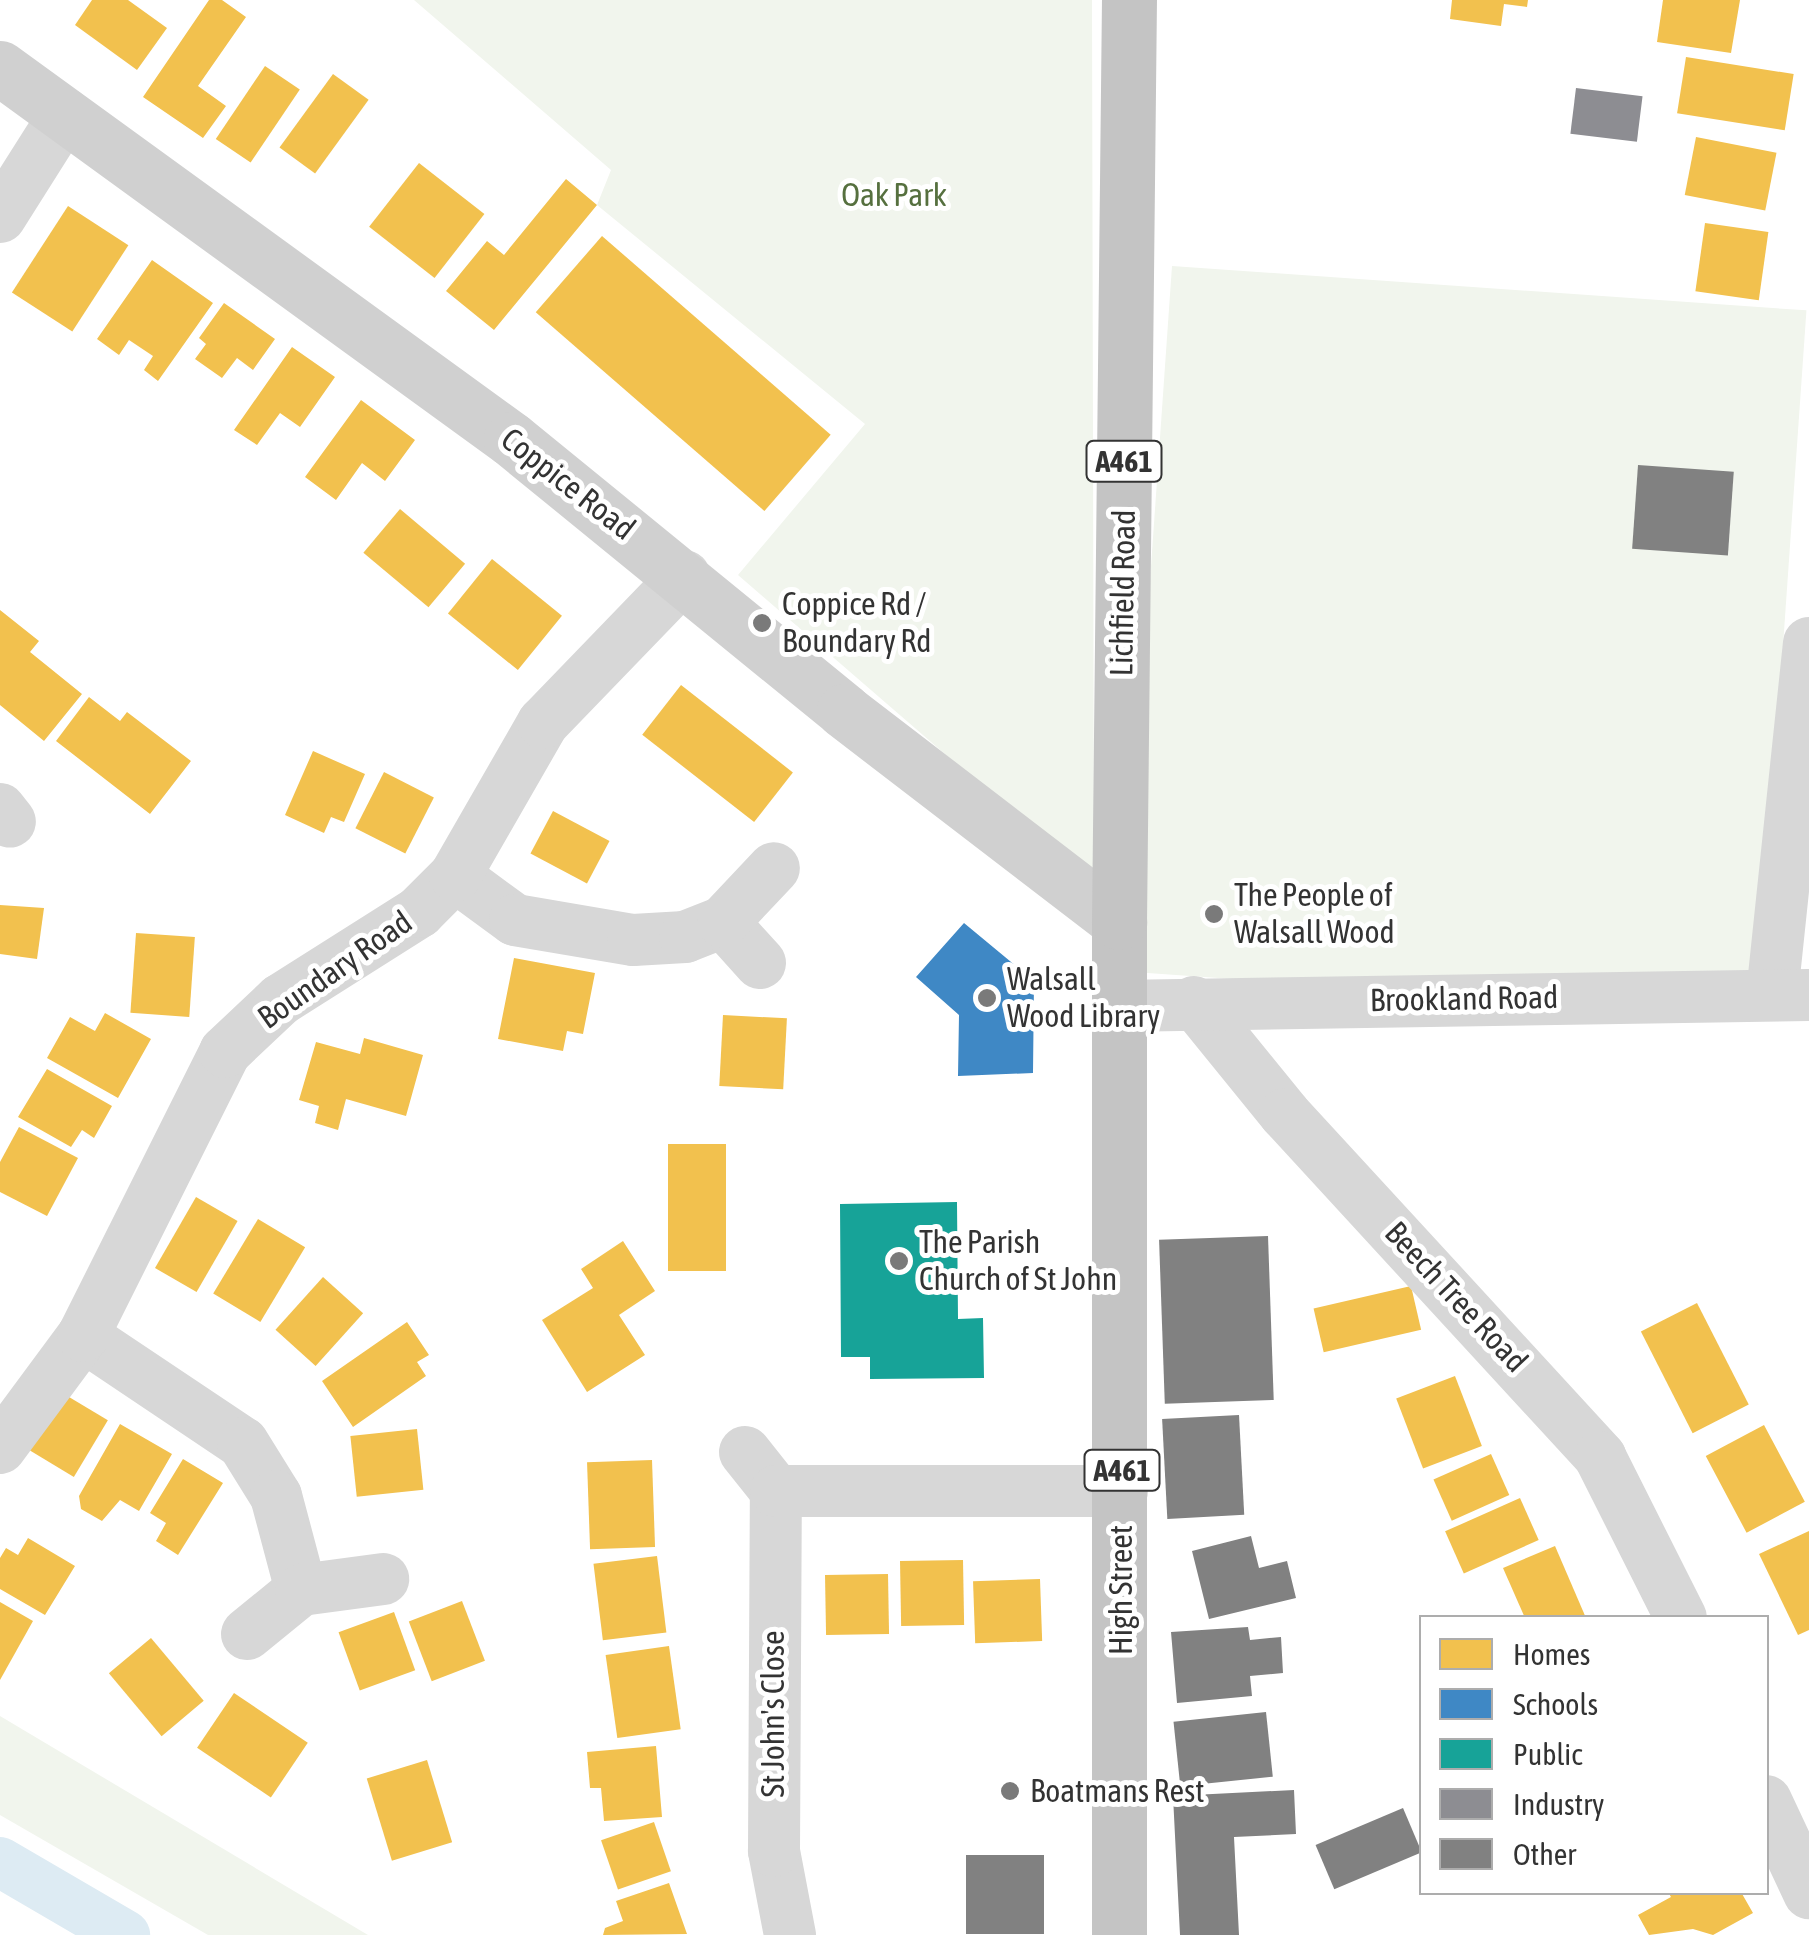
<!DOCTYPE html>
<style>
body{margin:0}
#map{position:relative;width:1809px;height:1935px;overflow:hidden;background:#fff;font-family:"Asap Condensed",sans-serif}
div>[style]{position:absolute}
.green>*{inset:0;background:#f1f5ed;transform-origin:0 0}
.homes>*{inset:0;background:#f2c14e;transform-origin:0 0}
.schools>*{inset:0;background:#3f88c5}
.public>*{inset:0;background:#17a398}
.industry>*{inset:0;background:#8d8d92;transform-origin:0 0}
.canal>*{height:50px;margin:-25px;padding:0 25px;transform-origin:25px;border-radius:25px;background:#ddebf3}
.building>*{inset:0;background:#818181;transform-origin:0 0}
.street>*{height:52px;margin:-26px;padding:0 26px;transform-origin:26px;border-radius:26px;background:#d7d7d7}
.secondary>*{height:55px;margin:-27.5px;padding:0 27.5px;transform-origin:27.5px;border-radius:27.5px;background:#d0d0d0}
.highway>*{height:55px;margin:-27.5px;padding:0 27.5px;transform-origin:27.5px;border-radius:27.5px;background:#c4c4c4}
.dots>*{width:28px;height:28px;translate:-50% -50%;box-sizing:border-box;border:5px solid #fff;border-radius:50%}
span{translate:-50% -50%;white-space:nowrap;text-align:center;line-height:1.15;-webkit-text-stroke:10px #fff;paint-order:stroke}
.shield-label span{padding:2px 8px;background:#fff;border:2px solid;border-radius:8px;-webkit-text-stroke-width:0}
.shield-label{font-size:30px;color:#333;font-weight:700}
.park-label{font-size:32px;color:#56703f}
.street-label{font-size:32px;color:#333}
.poi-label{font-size:32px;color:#333}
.left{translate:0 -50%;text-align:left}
.legend{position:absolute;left:1419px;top:1615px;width:350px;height:280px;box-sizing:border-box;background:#fff;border:2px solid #adadad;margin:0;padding:12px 18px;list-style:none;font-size:30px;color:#333}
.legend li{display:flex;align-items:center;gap:20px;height:50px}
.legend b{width:50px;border:2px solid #adadad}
</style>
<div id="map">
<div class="green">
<div style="clip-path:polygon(414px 0,1092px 0,1094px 883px,738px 575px,865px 424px,597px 205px,611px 170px)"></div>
<div style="left:1172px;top:266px;width:636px;height:707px;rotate:4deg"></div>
<div style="clip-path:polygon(0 1716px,368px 1935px,208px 1935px,0 1815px)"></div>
</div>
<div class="homes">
<div style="clip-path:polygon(92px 0,128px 0,167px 28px,137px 70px,75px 25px)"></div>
<div style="clip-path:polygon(209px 0,222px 0,246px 17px,198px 86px,226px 106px,203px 138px,143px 97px)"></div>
<div style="clip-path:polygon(1452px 0,1528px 0,1527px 7px,1504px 4px,1501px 26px,1450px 19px)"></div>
<div style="clip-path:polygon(1663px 0,1740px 0,1731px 53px,1657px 42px)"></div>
<div style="left:1686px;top:57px;width:109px;height:57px;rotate:9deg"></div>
<div style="left:265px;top:66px;width:42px;height:88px;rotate:34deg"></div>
<div style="left:333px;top:74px;width:44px;height:91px;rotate:36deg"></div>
<div style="left:1696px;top:137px;width:82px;height:59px;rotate:11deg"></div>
<div style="left:419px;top:163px;width:83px;height:81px;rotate:38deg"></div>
<div style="clip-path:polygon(566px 179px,597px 205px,494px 330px,446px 291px,487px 241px,504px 255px)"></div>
<div style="left:68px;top:206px;width:72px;height:103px;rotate:33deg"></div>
<div style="left:1705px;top:223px;width:64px;height:69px;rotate:8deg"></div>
<div style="left:602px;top:236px;width:303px;height:101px;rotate:41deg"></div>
<div style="clip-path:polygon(152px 260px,213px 303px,158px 381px,144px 370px,153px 356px,129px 340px,119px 355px,97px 339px)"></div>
<div style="clip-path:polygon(224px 303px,275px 339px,253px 370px,237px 358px,222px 378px,195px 359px,206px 344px,199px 338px)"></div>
<div style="clip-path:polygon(292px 347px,335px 377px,300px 427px,280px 413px,257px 445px,234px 430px)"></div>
<div style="clip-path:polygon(361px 400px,415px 440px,385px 481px,362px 463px,336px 500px,305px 477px)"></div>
<div style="left:400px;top:509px;width:85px;height:57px;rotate:40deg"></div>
<div style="left:492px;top:559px;width:90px;height:70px;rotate:39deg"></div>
<div style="clip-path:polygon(0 610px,39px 641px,30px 652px,82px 694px,44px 741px,0 705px)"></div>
<div style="left:681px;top:685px;width:142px;height:63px;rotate:38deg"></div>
<div style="clip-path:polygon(89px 697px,120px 721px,127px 712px,191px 761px,150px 814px,56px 741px)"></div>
<div style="clip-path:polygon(313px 751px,365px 774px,344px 822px,331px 817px,324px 833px,285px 815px)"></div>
<div style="left:384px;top:772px;width:56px;height:63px;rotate:27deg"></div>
<div style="left:553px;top:811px;width:64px;height:48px;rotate:28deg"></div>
<div style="clip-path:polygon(0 905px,44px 908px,37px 959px,0 954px)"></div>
<div style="left:136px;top:933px;width:59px;height:80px;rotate:4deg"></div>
<div style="clip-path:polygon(514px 958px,595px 973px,583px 1034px,567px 1031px,563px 1051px,498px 1039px)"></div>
<div style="clip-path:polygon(105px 1013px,151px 1039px,118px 1098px,47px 1058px,70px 1017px,95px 1031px)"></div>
<div style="left:723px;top:1015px;width:64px;height:71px;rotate:3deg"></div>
<div style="clip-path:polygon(364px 1038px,423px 1055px,406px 1116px,346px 1099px,338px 1130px,315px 1123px,319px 1106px,299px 1100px,316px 1042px,360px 1054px)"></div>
<div style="clip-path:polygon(47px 1069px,112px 1106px,94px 1138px,82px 1130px,71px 1147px,18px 1117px)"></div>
<div style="clip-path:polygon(19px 1127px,78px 1158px,47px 1216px,0 1192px,0 1162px)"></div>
<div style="left:726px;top:1144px;width:127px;height:58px;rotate:90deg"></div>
<div style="left:196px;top:1197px;width:48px;height:82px;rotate:30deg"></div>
<div style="left:258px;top:1219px;width:55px;height:87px;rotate:31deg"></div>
<div style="clip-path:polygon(623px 1241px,655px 1291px,619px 1315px,645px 1355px,587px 1392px,542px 1320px,593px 1288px,581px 1269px)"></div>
<div style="left:323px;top:1277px;width:54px;height:71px;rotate:42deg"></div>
<div style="left:1411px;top:1286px;width:45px;height:100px;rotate:77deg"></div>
<div style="left:1697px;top:1303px;width:114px;height:63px;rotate:63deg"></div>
<div style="clip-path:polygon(407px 1322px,429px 1355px,417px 1362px,426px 1376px,353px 1427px,322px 1381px)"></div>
<div style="left:1455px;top:1376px;width:75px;height:63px;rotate:69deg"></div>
<div style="left:59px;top:1391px;width:57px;height:66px;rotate:31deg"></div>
<div style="clip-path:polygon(120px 1424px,172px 1454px,139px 1511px,120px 1500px,102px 1521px,81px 1509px,79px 1496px)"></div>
<div style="left:1764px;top:1425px;width:87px;height:66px;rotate:62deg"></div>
<div style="left:417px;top:1429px;width:61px;height:67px;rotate:84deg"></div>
<div style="left:1491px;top:1454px;width:45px;height:63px;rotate:66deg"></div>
<div style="clip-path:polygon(183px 1459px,223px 1483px,178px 1555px,156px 1541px,166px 1523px,150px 1513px)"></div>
<div style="left:652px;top:1460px;width:87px;height:65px;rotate:88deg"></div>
<div style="left:1520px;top:1498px;width:46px;height:82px;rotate:66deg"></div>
<div style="clip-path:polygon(1809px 1531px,1809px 1630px,1798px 1635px,1759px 1554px)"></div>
<div style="clip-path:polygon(28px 1538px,75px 1566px,45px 1615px,0 1589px,0 1558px,6px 1548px,18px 1555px)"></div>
<div style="clip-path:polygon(1555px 1546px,1586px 1618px,1525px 1618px,1503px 1568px)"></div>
<div style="left:657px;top:1556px;width:77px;height:64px;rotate:83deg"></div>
<div style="left:963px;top:1560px;width:65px;height:63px;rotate:89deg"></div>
<div style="left:888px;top:1574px;width:60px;height:63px;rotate:89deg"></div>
<div style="left:1040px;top:1579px;width:62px;height:67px;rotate:88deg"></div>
<div style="left:462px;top:1601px;width:64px;height:57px;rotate:69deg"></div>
<div style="clip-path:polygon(0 1602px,33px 1621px,0 1680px)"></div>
<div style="left:394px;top:1612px;width:62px;height:59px;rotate:70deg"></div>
<div style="left:151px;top:1638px;width:82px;height:55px;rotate:50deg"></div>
<div style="left:669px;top:1646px;width:84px;height:64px;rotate:82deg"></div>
<div style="left:234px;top:1693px;width:89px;height:66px;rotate:34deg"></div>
<div style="clip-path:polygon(656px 1746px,662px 1817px,604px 1821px,601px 1788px,590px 1788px,587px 1752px)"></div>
<div style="left:427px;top:1760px;width:86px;height:63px;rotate:73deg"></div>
<div style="left:654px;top:1822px;width:52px;height:56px;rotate:71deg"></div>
<div style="clip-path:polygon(669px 1883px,687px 1934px,603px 1935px,605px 1928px,623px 1921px,616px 1901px)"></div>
<div style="clip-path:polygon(1668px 1892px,1741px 1892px,1753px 1913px,1713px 1935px,1693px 1929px,1649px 1935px,1638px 1915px,1671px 1897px)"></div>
</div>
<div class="schools">
<div style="clip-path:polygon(964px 923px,1034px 981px,1033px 1073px,958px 1076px,959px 1015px,916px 977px)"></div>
</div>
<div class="public">
<div style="clip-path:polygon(957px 1202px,958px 1319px,983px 1318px,984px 1378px,870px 1379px,870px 1357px,841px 1357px,840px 1204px)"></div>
</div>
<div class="industry">
<div style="left:1576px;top:88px;width:67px;height:46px;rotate:7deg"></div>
</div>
<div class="canal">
<div style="left:0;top:1862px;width:145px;rotate:30.3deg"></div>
</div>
<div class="building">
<div style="left:1638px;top:465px;width:96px;height:84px;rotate:4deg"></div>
<div style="left:1268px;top:1236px;width:164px;height:109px;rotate:88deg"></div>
<div style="left:1239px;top:1415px;width:100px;height:77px;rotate:87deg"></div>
<div style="clip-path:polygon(1251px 1536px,1259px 1568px,1287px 1561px,1296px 1598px,1209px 1619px,1192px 1551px)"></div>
<div style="clip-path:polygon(1248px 1627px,1250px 1640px,1281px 1637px,1283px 1673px,1250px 1676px,1252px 1696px,1177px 1703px,1171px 1632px)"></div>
<div style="left:1266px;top:1712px;width:65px;height:93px;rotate:84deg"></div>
<div style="clip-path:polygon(1294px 1790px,1296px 1834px,1234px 1837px,1239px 1935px,1180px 1935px,1173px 1796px)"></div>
<div style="left:1403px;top:1808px;width:48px;height:95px;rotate:67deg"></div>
<div style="left:966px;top:1855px;width:78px;height:79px"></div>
</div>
<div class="street">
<div style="left:0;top:217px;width:122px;rotate:-57.7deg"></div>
<div style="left:0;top:809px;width:16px;rotate:52deg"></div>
<div style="left:455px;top:876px;width:74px;rotate:36.3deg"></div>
<div style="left:515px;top:920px;width:120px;rotate:9.6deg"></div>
<div style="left:633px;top:940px;width:52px;rotate:-3.3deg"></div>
<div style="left:685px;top:937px;width:41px;rotate:-21.5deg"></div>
<div style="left:760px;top:963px;width:55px;rotate:-132.1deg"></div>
<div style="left:723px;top:922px;width:74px;rotate:-46.6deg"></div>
<div style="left:1772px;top:995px;width:354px;rotate:-84deg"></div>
<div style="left:1194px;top:1002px;width:144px;rotate:50.9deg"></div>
<div style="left:1285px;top:1114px;width:466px;rotate:47.4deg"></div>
<div style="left:1600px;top:1457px;width:180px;rotate:63.3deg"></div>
<div style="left:1119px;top:1006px;width:690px;rotate:-0.91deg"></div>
<div style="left:83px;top:1336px;width:192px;rotate:33.8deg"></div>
<div style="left:243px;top:1443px;width:62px;rotate:58.1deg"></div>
<div style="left:276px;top:1496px;width:97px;rotate:75.1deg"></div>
<div style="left:0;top:1448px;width:139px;rotate:-53.5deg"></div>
<div style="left:83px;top:1336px;width:318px;rotate:-63.4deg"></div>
<div style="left:225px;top:1052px;width:76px;rotate:-43.4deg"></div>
<div style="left:280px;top:1000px;width:165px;rotate:-32.3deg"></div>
<div style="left:419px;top:912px;width:51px;rotate:-45deg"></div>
<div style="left:455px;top:876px;width:177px;rotate:-60.1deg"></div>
<div style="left:543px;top:723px;width:204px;rotate:-46deg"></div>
<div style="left:745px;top:1452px;width:50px;rotate:51.5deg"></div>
<div style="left:247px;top:1634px;width:70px;rotate:-39.2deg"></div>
<div style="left:301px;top:1590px;width:83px;rotate:-7.6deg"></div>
<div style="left:1766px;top:1801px;width:102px;rotate:64.9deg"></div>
<div style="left:790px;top:1935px;width:86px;rotate:-100.8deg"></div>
<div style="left:774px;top:1851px;width:360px;rotate:-89.7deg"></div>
<div style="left:776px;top:1491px;width:346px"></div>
</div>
<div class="secondary">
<div style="left:0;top:68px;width:631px;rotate:35.98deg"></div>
<div style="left:511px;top:439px;width:430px;rotate:39.2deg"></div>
<div style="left:844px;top:711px;width:347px;rotate:37.5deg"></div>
</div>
<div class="highway">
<div style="left:1119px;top:1935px;width:1013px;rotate:-90deg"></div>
<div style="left:1119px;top:922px;width:922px;rotate:-89.38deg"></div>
</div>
<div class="dots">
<div style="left:762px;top:623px;background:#7a7a7a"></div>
<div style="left:1214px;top:914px;background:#7a7a7a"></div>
<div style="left:987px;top:998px;background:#7a7a7a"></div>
<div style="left:899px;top:1261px;background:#7a7a7a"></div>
<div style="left:1010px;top:1791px;background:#7a7a7a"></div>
</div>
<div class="shield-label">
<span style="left:1124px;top:461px">A461</span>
<span style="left:1122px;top:1470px">A461</span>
</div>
<div class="park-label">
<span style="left:894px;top:195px">Oak Park</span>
</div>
<div class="street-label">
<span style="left:568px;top:484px;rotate:38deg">Coppice Road</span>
<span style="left:1123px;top:593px;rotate:-89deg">Lichfield Road</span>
<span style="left:335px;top:970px;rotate:-35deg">Boundary Road</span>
<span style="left:1464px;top:999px;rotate:-1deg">Brookland Road</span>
<span style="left:1456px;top:1297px;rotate:47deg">Beech Tree Road</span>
<span style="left:1121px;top:1590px;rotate:-90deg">High Street</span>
<span style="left:773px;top:1714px;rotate:-90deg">St John's Close</span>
</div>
<div class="poi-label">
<span class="left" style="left:782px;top:623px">Coppice Rd /<br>Boundary Rd</span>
<span class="left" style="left:1234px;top:914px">The People of<br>Walsall Wood</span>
<span class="left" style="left:1007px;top:998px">Walsall<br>Wood Library</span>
<span class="left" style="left:919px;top:1261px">The Parish<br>Church of St John</span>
<span class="left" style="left:1030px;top:1791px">Boatmans Rest</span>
</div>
<ul class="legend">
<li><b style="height:28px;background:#f2c14e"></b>Homes</li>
<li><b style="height:28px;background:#3f88c5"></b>Schools</li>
<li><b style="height:28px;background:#17a398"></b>Public</li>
<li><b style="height:28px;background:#8d8d92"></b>Industry</li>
<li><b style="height:28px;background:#818181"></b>Other</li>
</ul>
</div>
